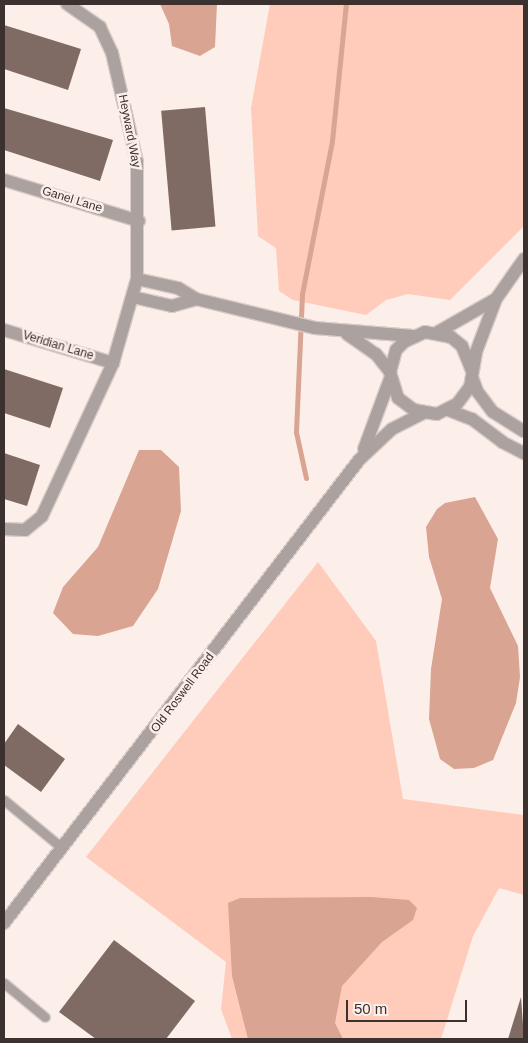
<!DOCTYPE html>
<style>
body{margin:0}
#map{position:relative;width:528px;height:1043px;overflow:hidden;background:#fceee9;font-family:Helvetica,sans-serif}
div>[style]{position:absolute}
.green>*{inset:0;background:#ffcbba}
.water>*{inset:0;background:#daa493}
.stream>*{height:5px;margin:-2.5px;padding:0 2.5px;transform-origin:2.5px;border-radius:2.5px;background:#daa493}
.building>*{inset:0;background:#7f6b64;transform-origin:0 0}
.roads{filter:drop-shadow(1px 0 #d9ccc8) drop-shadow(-1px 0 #d9ccc8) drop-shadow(0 1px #d9ccc8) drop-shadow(0 -1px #d9ccc8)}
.service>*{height:9px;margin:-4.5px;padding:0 4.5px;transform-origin:4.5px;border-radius:4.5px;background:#aba19e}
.minor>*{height:12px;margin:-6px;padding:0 6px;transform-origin:6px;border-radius:6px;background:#aba19e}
.tertiary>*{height:12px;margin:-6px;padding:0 6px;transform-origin:6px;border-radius:6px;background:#aba19e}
span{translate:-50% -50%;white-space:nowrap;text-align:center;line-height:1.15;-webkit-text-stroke:5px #fceee9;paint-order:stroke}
.street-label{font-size:12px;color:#3b3230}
.frame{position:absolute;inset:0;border:5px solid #3b3230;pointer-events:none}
.scale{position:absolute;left:346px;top:1000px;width:121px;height:22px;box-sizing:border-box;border:2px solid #3b3230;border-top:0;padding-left:6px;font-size:15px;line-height:18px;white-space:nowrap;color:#3b3230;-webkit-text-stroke:4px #fceee9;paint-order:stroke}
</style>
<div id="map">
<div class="green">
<div style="clip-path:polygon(270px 4px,524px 4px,524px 226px,450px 300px,408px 294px,386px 300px,366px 315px,293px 300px,279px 291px,276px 248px,258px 236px,251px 108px)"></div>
<div style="clip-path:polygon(318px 562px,376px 641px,403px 799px,524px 815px,524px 895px,499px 888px,473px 936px,441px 1039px,232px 1039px,221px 1009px,226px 962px,86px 857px)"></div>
</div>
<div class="water">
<div style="clip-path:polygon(160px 4px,217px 4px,215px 47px,200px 56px,172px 46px,169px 24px)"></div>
<div style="clip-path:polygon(139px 450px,161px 450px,179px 467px,181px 511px,158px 589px,133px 626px,98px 636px,73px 634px,53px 613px,63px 587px,98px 547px)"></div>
<div style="clip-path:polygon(475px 497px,498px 539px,490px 588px,518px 646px,520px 677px,516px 703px,493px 760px,474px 768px,454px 769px,440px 759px,429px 719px,431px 669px,442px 599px,429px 557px,426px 527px,437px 509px,445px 503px)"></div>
<div style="clip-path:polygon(371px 897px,409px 900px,417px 908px,413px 920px,382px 942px,342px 986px,335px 1023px,343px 1039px,248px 1039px,232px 976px,228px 903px,240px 898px)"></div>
</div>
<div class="stream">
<div style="left:306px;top:478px;width:47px;rotate:-102.3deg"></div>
<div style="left:296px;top:432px;width:138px;rotate:-87.5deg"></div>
<div style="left:302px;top:294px;width:156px;rotate:-78.9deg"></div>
<div style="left:332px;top:141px;width:138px;rotate:-84.2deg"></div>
</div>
<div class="building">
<div style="clip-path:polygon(4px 25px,81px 49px,68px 90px,4px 69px)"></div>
<div style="left:205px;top:107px;width:120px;height:44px;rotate:85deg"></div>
<div style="clip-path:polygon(4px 108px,113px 140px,100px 181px,4px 150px)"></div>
<div style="clip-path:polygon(4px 369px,63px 388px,50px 428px,4px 413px)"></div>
<div style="clip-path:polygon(4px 453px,40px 465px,27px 506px,4px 499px)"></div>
<div style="clip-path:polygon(18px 724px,65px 759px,41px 792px,4px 765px,4px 744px)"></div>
<div style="clip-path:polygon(114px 940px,195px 1001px,166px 1039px,96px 1039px,59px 1012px)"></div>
<div style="clip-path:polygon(521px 997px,524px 1039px,508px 1039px)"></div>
</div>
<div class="roads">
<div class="service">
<div style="left:4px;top:800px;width:75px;rotate:39.6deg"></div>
<div style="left:4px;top:983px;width:53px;rotate:39.7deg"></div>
</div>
<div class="minor">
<div style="left:4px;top:180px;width:141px;rotate:16.9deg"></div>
<div style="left:137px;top:279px;width:42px;rotate:12.4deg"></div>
<div style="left:178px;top:288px;width:21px;rotate:31deg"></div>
<div style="left:196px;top:299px;width:122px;rotate:13.7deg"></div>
<div style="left:315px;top:328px;width:98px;rotate:4.7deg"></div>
<div style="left:133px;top:297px;width:40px;rotate:13deg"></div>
<div style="left:172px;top:306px;width:25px;rotate:-16deg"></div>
<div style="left:4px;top:330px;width:114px;rotate:16.8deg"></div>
<div style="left:347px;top:334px;width:35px;rotate:35deg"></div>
<div style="left:376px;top:354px;width:23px;rotate:52deg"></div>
<div style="left:472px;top:377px;width:15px;rotate:70deg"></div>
<div style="left:477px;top:391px;width:26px;rotate:53deg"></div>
<div style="left:493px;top:412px;width:36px;rotate:32deg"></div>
<div style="left:448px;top:410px;width:26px;rotate:21deg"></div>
<div style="left:472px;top:419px;width:38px;rotate:37deg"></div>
<div style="left:502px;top:442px;width:25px;rotate:27deg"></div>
<div style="left:4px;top:529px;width:21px;rotate:3deg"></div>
<div style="left:25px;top:530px;width:22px;rotate:-39deg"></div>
<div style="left:42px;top:516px;width:169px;rotate:-65.1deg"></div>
<div style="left:113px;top:363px;width:87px;rotate:-74.1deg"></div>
<div style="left:137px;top:279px;width:117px;rotate:-90deg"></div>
<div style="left:137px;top:162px;width:112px;rotate:-102.9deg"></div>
<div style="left:112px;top:53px;width:29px;rotate:-115deg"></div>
<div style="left:100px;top:27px;width:40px;rotate:-145.1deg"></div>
</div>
<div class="tertiary">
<div style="left:438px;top:332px;width:64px;rotate:-29.7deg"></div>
<div style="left:472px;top:371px;width:27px;rotate:-112deg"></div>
<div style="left:462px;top:346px;width:14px;rotate:-141deg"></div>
<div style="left:451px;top:337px;width:26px;rotate:-169deg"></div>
<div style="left:425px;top:332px;width:23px;rotate:155deg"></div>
<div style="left:404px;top:342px;width:11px;rotate:135deg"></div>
<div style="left:396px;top:350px;width:23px;rotate:105deg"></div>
<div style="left:390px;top:372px;width:27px;rotate:73deg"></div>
<div style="left:398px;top:398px;width:20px;rotate:37deg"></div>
<div style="left:414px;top:410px;width:23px;rotate:10deg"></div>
<div style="left:437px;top:414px;width:22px;rotate:-27deg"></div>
<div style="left:457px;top:404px;width:21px;rotate:-53deg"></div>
<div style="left:470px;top:387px;width:36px;rotate:-80deg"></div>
<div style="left:476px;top:352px;width:57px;rotate:-69.3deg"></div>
<div style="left:496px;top:299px;width:49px;rotate:-55deg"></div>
<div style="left:364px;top:449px;width:75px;rotate:-69.6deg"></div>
<div style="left:4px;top:923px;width:583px;rotate:-52.52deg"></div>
<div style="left:359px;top:460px;width:45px;rotate:-43.2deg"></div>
<div style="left:392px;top:429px;width:36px;rotate:-27deg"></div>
</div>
</div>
<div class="street-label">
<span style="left:129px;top:131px;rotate:79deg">Heyward Way</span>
<span style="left:72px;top:200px;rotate:17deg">Ganel Lane</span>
<span style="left:58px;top:346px;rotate:17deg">Veridian Lane</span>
<span style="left:183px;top:693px;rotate:-53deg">Old Roswell Road</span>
</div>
<div class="frame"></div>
<div class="scale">50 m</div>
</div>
